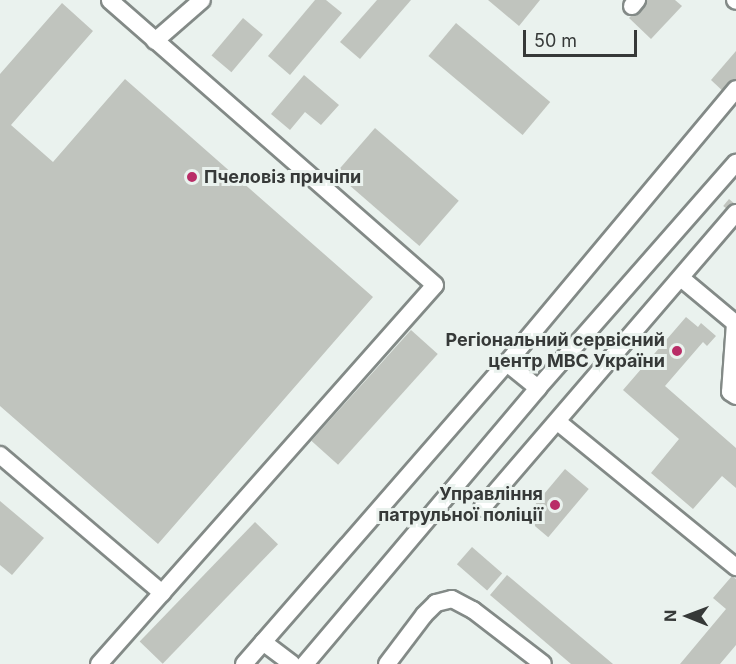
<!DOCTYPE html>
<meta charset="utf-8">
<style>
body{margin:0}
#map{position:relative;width:736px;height:664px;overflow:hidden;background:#eaf2ee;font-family:Inter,sans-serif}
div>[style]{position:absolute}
.building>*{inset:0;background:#c0c4be;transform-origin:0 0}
.roads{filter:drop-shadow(2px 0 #838a87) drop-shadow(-2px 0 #838a87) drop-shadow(0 2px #838a87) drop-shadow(0 -2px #838a87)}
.minor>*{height:16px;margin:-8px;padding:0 8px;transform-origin:8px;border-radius:8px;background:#fff}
.dots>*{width:16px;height:16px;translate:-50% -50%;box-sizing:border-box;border:3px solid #eaf2ee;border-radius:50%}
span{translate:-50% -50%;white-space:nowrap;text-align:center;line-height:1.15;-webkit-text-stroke:6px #eaf2ee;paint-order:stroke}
.poi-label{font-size:18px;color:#363938;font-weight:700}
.left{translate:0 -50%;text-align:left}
.right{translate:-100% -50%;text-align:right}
.north{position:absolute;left:658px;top:586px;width:60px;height:60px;-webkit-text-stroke:4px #eaf2ee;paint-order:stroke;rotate:271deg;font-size:16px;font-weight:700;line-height:24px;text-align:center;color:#363938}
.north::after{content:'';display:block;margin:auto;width:21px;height:27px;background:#363938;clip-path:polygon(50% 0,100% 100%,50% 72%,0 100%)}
.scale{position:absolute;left:523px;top:30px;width:114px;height:27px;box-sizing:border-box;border:3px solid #363938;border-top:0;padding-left:8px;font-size:18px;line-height:21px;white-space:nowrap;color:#363938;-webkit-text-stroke:4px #eaf2ee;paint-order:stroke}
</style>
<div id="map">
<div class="building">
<div style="clip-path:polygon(315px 0,326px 0,342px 13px,290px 75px,268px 56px)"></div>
<div style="clip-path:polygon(377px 0,411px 0,360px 59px,340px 42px)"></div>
<div style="clip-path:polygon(488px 0,540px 0,519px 26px)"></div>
<div style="clip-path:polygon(646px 0,675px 0,682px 6px,651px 39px,629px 18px)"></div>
<div style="clip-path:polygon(62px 3px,93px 31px,11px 125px,53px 162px,125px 79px,373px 297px,158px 544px,0 406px,0 74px)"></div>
<div style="left:243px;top:18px;width:26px;height:49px;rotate:40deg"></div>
<div style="left:456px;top:23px;width:123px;height:43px;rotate:40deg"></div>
<div style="clip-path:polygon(736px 51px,736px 83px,726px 94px,711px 80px)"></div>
<div style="clip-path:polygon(304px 75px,339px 105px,321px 125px,305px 112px,290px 130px,271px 114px)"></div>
<div style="left:375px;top:128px;width:111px;height:60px;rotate:41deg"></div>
<div style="left:729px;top:199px;width:8px;height:9px;rotate:40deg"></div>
<div style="clip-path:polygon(686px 317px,698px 327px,701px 323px,716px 336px,707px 346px,703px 342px,665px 386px,736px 448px,736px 488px,722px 476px,693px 509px,651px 473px,679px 439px,623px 390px)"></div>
<div style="left:411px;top:330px;width:36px;height:149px;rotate:42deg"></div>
<div style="left:565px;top:469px;width:31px;height:63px;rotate:40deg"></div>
<div style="clip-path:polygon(0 501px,44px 538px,12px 575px,0 565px)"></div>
<div style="left:255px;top:522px;width:32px;height:166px;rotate:44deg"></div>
<div style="left:472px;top:547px;width:40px;height:23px;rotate:41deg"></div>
<div style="clip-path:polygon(507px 575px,613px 664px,571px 664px,490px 595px)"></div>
<div style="clip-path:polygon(732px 576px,736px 579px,736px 645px,720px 664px,680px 664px,726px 609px,713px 598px)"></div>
</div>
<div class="roads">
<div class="minor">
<div style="left:735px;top:0;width:1px;rotate:45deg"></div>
<div style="left:632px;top:6px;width:8px;rotate:-50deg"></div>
<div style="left:155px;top:41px;width:62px;rotate:-41.1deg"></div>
<div style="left:681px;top:278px;width:70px;rotate:39.8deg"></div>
<div style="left:735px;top:323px;width:69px;rotate:94.1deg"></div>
<div style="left:730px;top:392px;width:7px;rotate:34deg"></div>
<div style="left:507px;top:363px;width:40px;rotate:39deg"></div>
<div style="left:558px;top:422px;width:230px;rotate:39.2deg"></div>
<div style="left:0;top:455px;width:213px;rotate:40.4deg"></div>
<div style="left:482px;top:508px;width:389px;rotate:-49.3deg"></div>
<div style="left:263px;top:642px;width:36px;rotate:37deg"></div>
<div style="left:99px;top:664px;width:506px;rotate:-48.44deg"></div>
<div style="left:435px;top:285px;width:432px;rotate:-138.8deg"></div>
<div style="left:244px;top:664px;width:400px;rotate:-48.9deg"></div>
<div style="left:507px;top:363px;width:357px;rotate:-50.1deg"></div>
<div style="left:305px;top:664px;width:361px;rotate:-49.8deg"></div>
<div style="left:538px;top:388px;width:300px;rotate:-48.7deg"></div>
<div style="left:387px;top:664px;width:61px;rotate:-52.9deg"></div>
<div style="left:424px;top:615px;width:17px;rotate:-45deg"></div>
<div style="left:436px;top:603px;width:16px;rotate:-14deg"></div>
<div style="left:452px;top:599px;width:24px;rotate:28deg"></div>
<div style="left:473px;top:610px;width:88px;rotate:37.6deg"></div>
</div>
</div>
<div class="dots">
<div style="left:192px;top:177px;background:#b92d67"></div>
<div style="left:677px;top:351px;background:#b92d67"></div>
<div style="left:555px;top:505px;background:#b92d67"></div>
</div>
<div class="poi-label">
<span class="left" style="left:204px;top:177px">Пчеловіз причіпи</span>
<span class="right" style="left:665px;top:351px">Регіональний сервісний<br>центр МВС України</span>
<span class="right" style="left:543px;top:505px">Управління<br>патрульної поліції</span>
</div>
<div class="north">N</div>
<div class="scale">50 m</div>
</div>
